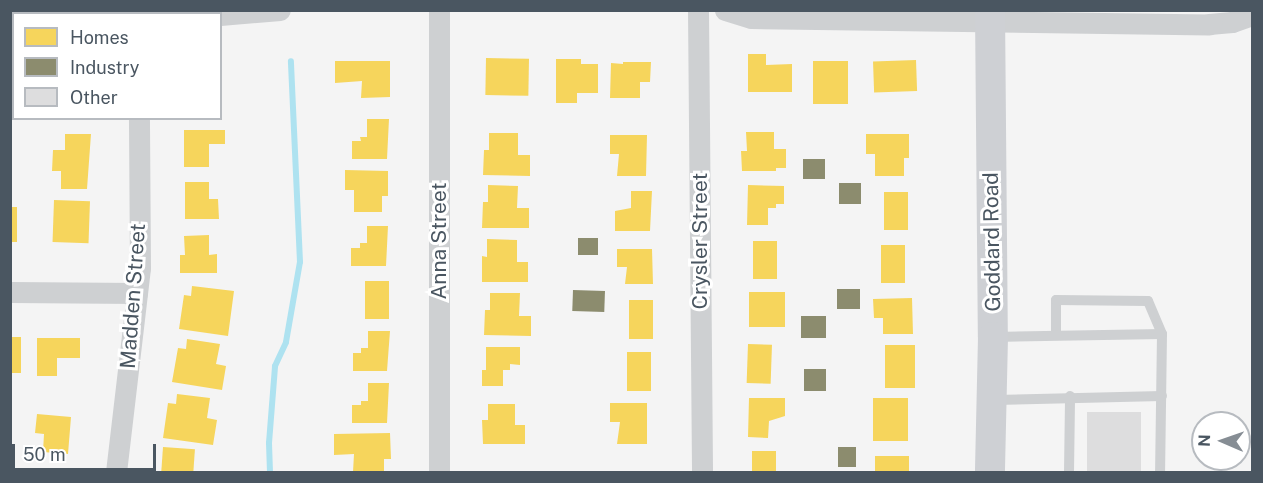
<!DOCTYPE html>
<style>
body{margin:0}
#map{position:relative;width:1263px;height:483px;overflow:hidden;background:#f4f4f4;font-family:"Public Sans",sans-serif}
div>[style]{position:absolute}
.homes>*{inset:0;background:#f6d55c;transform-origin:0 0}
.industry>*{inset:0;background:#8c8c6e;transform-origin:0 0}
.stream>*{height:6px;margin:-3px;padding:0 3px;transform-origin:3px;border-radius:3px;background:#aee2f0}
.building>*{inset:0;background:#ddddde;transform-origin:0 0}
.lane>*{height:10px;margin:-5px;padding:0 5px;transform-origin:5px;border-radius:5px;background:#ced0d2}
.street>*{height:21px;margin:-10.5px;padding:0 10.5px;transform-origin:10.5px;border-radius:10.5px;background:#ced0d2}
.secondary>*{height:30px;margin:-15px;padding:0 15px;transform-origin:15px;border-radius:15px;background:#ced0d4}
span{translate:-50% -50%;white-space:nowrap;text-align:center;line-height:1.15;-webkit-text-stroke:6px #fff;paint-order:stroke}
.street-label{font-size:21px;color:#4a5661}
.frame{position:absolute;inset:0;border:12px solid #4a5661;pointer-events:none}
.legend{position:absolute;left:12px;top:12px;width:210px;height:108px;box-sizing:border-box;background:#fff;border:2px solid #b7bbc0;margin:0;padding:8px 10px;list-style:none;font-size:18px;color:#4a5661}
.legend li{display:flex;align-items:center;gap:12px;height:30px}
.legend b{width:30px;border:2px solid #b7bbc0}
.north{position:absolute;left:1191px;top:411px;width:60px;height:60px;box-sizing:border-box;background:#fff;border:2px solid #b7bbc0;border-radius:50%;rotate:272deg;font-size:16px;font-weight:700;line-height:24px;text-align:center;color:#4a5661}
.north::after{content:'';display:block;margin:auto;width:21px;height:27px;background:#868d94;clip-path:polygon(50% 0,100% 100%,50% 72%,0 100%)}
.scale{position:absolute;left:12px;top:444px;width:144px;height:27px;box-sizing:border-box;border:3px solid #4a5661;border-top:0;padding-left:8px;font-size:18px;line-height:21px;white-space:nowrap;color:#4a5661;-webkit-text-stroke:4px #fff;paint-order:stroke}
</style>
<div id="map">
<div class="homes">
<div style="clip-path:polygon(748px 54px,766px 54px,766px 65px,792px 64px,792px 92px,748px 92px)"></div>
<div style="left:486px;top:58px;width:43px;height:37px;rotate:1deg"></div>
<div style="clip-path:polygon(556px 59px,581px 59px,581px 64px,598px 64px,598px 93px,577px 93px,577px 103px,556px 103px)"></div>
<div style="left:916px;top:60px;width:31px;height:43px;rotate:88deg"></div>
<div style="clip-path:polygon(335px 61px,390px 61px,390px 97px,361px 98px,362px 81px,335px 83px)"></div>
<div style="left:813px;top:61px;width:35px;height:43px"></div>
<div style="clip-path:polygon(623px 62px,651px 62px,650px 82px,640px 82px,640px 98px,610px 98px,611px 63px,623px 64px)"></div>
<div style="left:10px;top:76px;width:4px;height:32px"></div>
<div style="clip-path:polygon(367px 119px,389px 119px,387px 159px,352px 159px,352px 141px,361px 141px,360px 137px,367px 137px)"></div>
<div style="clip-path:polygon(184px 130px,225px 130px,225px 144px,209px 144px,209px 167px,184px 167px)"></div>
<div style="clip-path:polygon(746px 132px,774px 132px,774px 149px,786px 149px,786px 168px,776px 168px,776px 171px,742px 171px,741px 151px,747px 151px)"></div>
<div style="clip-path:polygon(489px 133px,518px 133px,518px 155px,530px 155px,530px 176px,483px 175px,484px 150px,489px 150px)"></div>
<div style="clip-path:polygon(65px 134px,91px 134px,87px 189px,61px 189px,61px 171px,52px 171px,53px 150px,65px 150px)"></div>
<div style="clip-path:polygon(866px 134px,909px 134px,909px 158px,904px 158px,904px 176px,875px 176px,875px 154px,866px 154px)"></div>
<div style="clip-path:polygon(610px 135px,647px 135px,646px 176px,617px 176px,619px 154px,610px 154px)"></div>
<div style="clip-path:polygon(345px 170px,388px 171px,388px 196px,382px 196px,382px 212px,354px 212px,354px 190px,345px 190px)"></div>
<div style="clip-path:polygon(185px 182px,209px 182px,209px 199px,218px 199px,219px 219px,185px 219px)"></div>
<div style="clip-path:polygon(488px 185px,518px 186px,517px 208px,529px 208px,529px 228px,482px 228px,483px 202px,488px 202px)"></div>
<div style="clip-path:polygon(748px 185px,784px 186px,784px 204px,776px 204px,776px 208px,768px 208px,768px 225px,747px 225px)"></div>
<div style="clip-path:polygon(631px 191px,652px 191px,650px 231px,615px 231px,615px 211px,631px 208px)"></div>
<div style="left:884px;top:192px;width:24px;height:38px"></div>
<div style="left:54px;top:200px;width:36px;height:42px;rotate:2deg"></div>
<div style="left:10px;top:207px;width:7px;height:35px"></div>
<div style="clip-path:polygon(367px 226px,388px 226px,386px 266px,351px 266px,351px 248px,360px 248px,360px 243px,367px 243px)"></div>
<div style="clip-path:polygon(209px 235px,209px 255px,217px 254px,217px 273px,180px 273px,180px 255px,185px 255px,184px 236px)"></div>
<div style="clip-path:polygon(487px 239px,517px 240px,517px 262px,528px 262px,528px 282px,482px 282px,482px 256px,487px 257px)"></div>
<div style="left:753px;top:241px;width:24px;height:38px"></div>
<div style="left:881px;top:245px;width:24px;height:38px"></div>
<div style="clip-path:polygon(617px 249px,652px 249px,653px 284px,625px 284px,627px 267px,617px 267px)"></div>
<div style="left:365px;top:281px;width:24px;height:38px"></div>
<div style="clip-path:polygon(192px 286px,234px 291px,228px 336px,179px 329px,184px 295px,191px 296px)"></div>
<div style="left:749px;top:292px;width:36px;height:35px"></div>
<div style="clip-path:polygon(490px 293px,520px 293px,519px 316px,531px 316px,531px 336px,484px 335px,485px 310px,490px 310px)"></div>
<div style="clip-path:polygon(912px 298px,913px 334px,883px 334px,883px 318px,874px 318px,873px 299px)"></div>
<div style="left:629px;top:300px;width:24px;height:39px"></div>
<div style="clip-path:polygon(368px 331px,390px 331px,387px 371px,353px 371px,353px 353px,361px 353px,361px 348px,368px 348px)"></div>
<div style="left:10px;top:337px;width:11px;height:36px"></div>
<div style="clip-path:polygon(37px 338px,80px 338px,80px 358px,57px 358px,57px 376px,37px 376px)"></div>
<div style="clip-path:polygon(187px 339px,220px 344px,216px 364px,226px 366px,222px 390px,172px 382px,178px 348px,186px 349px)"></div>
<div style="left:748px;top:344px;width:24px;height:39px;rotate:2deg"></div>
<div style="left:885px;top:345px;width:30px;height:43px"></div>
<div style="clip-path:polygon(486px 347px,520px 347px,520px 365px,510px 364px,510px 370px,503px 370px,503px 386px,482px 386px,482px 370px,486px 370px)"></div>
<div style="left:627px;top:352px;width:24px;height:39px"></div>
<div style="clip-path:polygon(368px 383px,389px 383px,387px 423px,352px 423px,352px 405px,361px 405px,361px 401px,368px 401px)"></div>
<div style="clip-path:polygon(177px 394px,210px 398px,207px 418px,217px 420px,213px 445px,163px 438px,168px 403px,176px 404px)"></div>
<div style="clip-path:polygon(749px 398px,785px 398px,785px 416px,769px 421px,768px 438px,748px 437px)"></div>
<div style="left:873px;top:398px;width:35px;height:43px"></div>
<div style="clip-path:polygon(610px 403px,647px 403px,647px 444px,617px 444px,620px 422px,610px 422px)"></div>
<div style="clip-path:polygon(488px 404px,515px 404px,515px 425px,525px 425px,525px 444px,483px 444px,482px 420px,488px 420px)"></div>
<div style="clip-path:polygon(37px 414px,71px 417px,68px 454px,43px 452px,44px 434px,35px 433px)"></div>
<div style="clip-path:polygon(390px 433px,391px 459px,384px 459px,384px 472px,353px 472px,354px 454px,334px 455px,334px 434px)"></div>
<div style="left:163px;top:447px;width:32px;height:25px;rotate:4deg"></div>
<div style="left:752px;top:451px;width:24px;height:21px"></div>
<div style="left:875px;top:456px;width:34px;height:16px"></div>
<div style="clip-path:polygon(32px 468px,68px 471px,68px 472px,32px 472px)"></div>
</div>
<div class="industry">
<div style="left:803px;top:159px;width:22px;height:20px"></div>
<div style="left:839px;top:183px;width:22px;height:21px"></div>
<div style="left:578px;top:238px;width:20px;height:17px"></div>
<div style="left:837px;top:289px;width:23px;height:20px"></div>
<div style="left:573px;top:290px;width:32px;height:21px;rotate:2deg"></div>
<div style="left:801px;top:316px;width:25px;height:22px"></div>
<div style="left:804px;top:369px;width:22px;height:22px"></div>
<div style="left:838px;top:447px;width:18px;height:20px"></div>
</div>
<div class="stream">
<div style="left:270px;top:472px;width:29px;rotate:-92deg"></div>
<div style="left:269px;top:443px;width:77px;rotate:-85.5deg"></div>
<div style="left:275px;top:366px;width:26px;rotate:-65deg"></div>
<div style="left:286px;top:342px;width:81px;rotate:-80.1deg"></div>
<div style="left:300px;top:262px;width:201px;rotate:-92.6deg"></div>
</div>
<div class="building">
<div style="left:1087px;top:412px;width:54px;height:60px"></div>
</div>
<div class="lane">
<div style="left:1056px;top:334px;width:34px;rotate:-90deg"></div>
<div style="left:1056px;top:300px;width:92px;rotate:0.6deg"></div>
<div style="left:1148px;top:301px;width:36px;rotate:67deg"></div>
<div style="left:1162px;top:334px;width:138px;rotate:90.8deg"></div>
<div style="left:994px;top:337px;width:168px;rotate:-1deg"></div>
<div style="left:994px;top:400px;width:168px;rotate:-1.4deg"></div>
<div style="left:1069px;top:472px;width:76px;rotate:-89.2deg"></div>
</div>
<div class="street">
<div style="left:698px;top:10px;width:462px;rotate:89.5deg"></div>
<div style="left:725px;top:10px;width:27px;rotate:17deg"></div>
<div style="left:751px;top:18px;width:458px;rotate:0.8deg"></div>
<div style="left:1209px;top:24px;width:23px;rotate:-5deg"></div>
<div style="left:1232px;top:22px;width:21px;rotate:-19deg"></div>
<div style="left:220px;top:15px;width:60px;rotate:-4.8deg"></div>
<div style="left:10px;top:17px;width:4px"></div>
<div style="left:10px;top:292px;width:127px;rotate:0.5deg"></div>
<div style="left:116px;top:472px;width:205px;rotate:-83.3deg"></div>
<div style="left:140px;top:268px;width:150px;rotate:-90.4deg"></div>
<div style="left:439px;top:472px;width:462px;rotate:-90deg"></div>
</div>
<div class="secondary">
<div style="left:990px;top:10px;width:327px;rotate:89.5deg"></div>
<div style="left:993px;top:337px;width:135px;rotate:91.3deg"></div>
</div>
<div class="street-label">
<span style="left:439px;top:241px;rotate:-90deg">Anna Street</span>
<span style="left:700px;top:241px;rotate:-90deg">Crysler Street</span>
<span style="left:992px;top:242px;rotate:-91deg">Goddard Road</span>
<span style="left:133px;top:296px;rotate:-86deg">Madden Street</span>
</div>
<div class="frame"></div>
<ul class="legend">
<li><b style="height:16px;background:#f6d55c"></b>Homes</li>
<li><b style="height:16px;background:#8c8c6e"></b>Industry</li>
<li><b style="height:16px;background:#ddddde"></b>Other</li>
</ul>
<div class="north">N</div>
<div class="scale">50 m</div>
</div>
